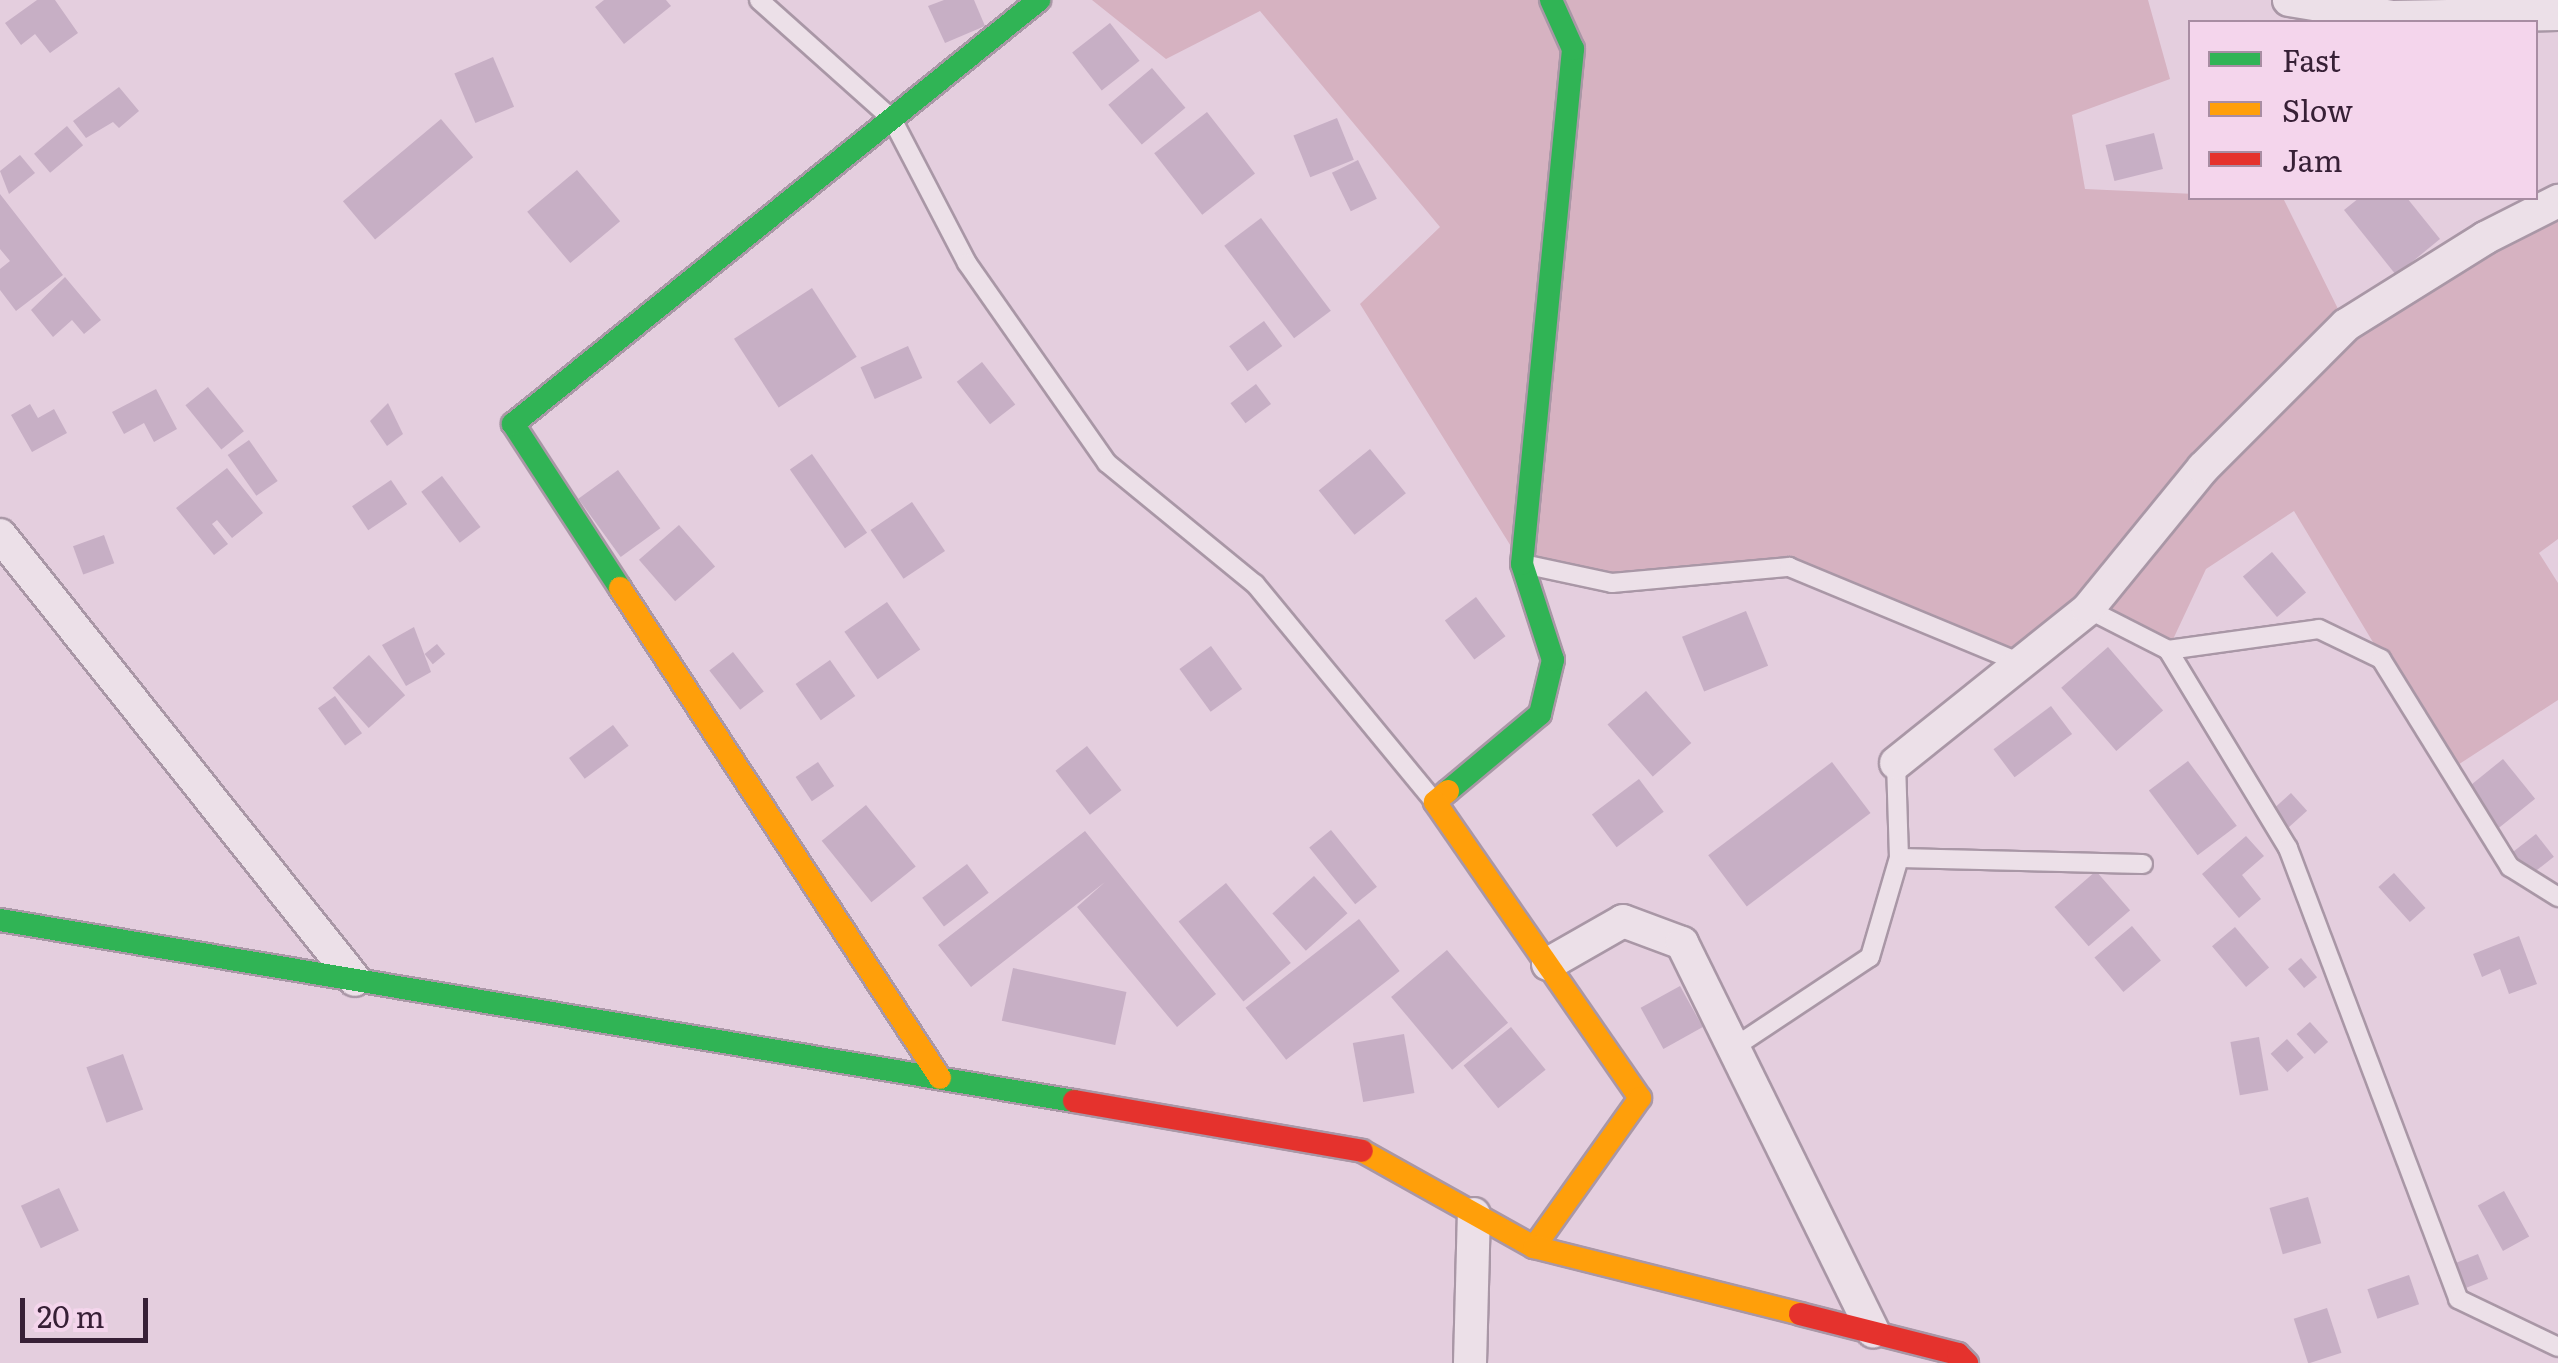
<!DOCTYPE html>
<style>
body{margin:0}
#map{position:relative;width:2558px;height:1363px;overflow:hidden;background:#e4cede;font-family:Literata,serif}
div>[style]{position:absolute}
.green>*{inset:0;background:#d6b2c1}
.building>*{inset:0;background:#c7afc5;transform-origin:0 0}
.roads{filter:drop-shadow(2px 0 #a997a6) drop-shadow(-2px 0 #a997a6) drop-shadow(0 2px #a997a6) drop-shadow(0 -2px #a997a6)}
.lane>*{height:18px;margin:-9px;padding:0 9px;transform-origin:9px;border-radius:9px;background:#ece0e8}
.street>*{height:32px;margin:-16px;padding:0 16px;transform-origin:16px;border-radius:16px;background:#ece0e8}
.fast>*{height:22px;margin:-11px;padding:0 11px;transform-origin:11px;border-radius:11px;background:#30b455}
.slow>*{height:22px;margin:-11px;padding:0 11px;transform-origin:11px;border-radius:11px;background:#ff9f0a}
.jam>*{height:22px;margin:-11px;padding:0 11px;transform-origin:11px;border-radius:11px;background:#e5322d}
span{translate:-50% -50%;white-space:nowrap;text-align:center;line-height:1.15;-webkit-text-stroke:10px #f4d5ec;paint-order:stroke}
.legend{position:absolute;left:2188px;top:20px;width:350px;height:180px;box-sizing:border-box;background:#f4d5ec;border:2px solid #a88da3;margin:0;padding:12px 18px;list-style:none;font-size:30px;color:#372036}
.legend li{display:flex;align-items:center;gap:20px;height:50px}
.legend b{width:50px;border:2px solid #a88da3}
.scale{position:absolute;left:20px;top:1298px;width:128px;height:45px;box-sizing:border-box;border:5px solid #372036;border-top:0;padding-left:12px;font-size:30px;line-height:35px;white-space:nowrap;color:#372036;-webkit-text-stroke:8px #f4d5ec;paint-order:stroke}
</style>
<div id="map">
<div class="green">
<div style="clip-path:polygon(1092px 0,2148px 0,2170px 79px,2072px 115px,2085px 189px,2283px 198px,2346px 325px,2558px 201px,2558px 539px,2539px 553px,2558px 583px,2558px 700px,2450px 770px,2294px 511px,2206px 569px,2168px 650px,2088px 609px,2021px 663px,1789px 567px,1612px 583px,1522px 564px,1360px 304px,1440px 227px,1260px 11px,1166px 59px)"></div>
</div>
<div class="building">
<div style="clip-path:polygon(37px 0,55px 0,78px 33px,50px 53px,35px 34px,21px 45px,5px 23px)"></div>
<div style="clip-path:polygon(604px 0,666px 0,671px 6px,624px 44px,595px 7px)"></div>
<div style="clip-path:polygon(944px 0,974px 0,985px 26px,945px 43px,928px 6px)"></div>
<div style="left:1110px;top:23px;width:48px;height:48px;rotate:52deg"></div>
<div style="left:493px;top:57px;width:54px;height:42px;rotate:67deg"></div>
<div style="left:1152px;top:68px;width:52px;height:57px;rotate:50deg"></div>
<div style="clip-path:polygon(119px 87px,139px 111px,119px 128px,113px 122px,86px 138px,73px 121px)"></div>
<div style="left:1207px;top:112px;width:78px;height:67px;rotate:52deg"></div>
<div style="left:1337px;top:118px;width:45px;height:47px;rotate:68deg"></div>
<div style="left:441px;top:119px;width:50px;height:128px;rotate:50deg"></div>
<div style="left:67px;top:126px;width:25px;height:43px;rotate:50deg"></div>
<div style="left:2154px;top:133px;width:37px;height:50px;rotate:76deg"></div>
<div style="clip-path:polygon(20px 155px,35px 173px,9px 194px,0 171px)"></div>
<div style="left:1358px;top:160px;width:43px;height:29px;rotate:64deg"></div>
<div style="left:577px;top:170px;width:67px;height:65px;rotate:50deg"></div>
<div style="clip-path:polygon(0 194px,63px 275px,16px 311px,0 290px,0 269px,10px 261px,0 249px)"></div>
<div style="clip-path:polygon(2359px 198px,2407px 198px,2440px 239px,2396px 275px,2344px 210px)"></div>
<div style="left:1261px;top:218px;width:116px;height:46px;rotate:53deg"></div>
<div style="clip-path:polygon(65px 277px,101px 320px,84px 334px,72px 320px,53px 337px,31px 310px)"></div>
<div style="left:812px;top:288px;width:82px;height:93px;rotate:57deg"></div>
<div style="left:1264px;top:321px;width:31px;height:43px;rotate:54deg"></div>
<div style="left:908px;top:346px;width:35px;height:52px;rotate:66deg"></div>
<div style="left:982px;top:362px;width:54px;height:32px;rotate:52deg"></div>
<div style="left:1256px;top:384px;width:25px;height:32px;rotate:53deg"></div>
<div style="left:208px;top:387px;width:57px;height:29px;rotate:51deg"></div>
<div style="clip-path:polygon(156px 389px,177px 429px,154px 442px,144px 423px,124px 434px,112px 412px)"></div>
<div style="clip-path:polygon(388px 403px,403px 434px,387px 446px,370px 421px)"></div>
<div style="clip-path:polygon(30px 404px,38px 418px,54px 409px,67px 433px,32px 452px,11px 415px)"></div>
<div style="left:249px;top:440px;width:50px;height:26px;rotate:55deg"></div>
<div style="left:1370px;top:449px;width:57px;height:66px;rotate:51deg"></div>
<div style="left:812px;top:454px;width:96px;height:27px;rotate:55deg"></div>
<div style="clip-path:polygon(227px 468px,263px 513px,232px 538px,217px 520px,212px 524px,228px 544px,214px 555px,176px 508px)"></div>
<div style="left:618px;top:470px;width:72px;height:49px;rotate:54deg"></div>
<div style="left:442px;top:476px;width:64px;height:26px;rotate:53deg"></div>
<div style="left:391px;top:480px;width:29px;height:47px;rotate:56deg"></div>
<div style="left:912px;top:502px;width:59px;height:50px;rotate:56deg"></div>
<div style="left:679px;top:525px;width:55px;height:53px;rotate:49deg"></div>
<div style="left:104px;top:535px;width:30px;height:33px;rotate:70deg"></div>
<div style="left:2272px;top:552px;width:53px;height:38px;rotate:50deg"></div>
<div style="left:1476px;top:597px;width:49px;height:39px;rotate:53deg"></div>
<div style="left:887px;top:602px;width:58px;height:52px;rotate:55deg"></div>
<div style="left:1746px;top:611px;width:59px;height:69px;rotate:68deg"></div>
<div style="clip-path:polygon(414px 627px,431px 672px,406px 686px,382px 645px)"></div>
<div style="left:437px;top:644px;width:13px;height:16px;rotate:51deg"></div>
<div style="left:1211px;top:646px;width:53px;height:39px;rotate:54deg"></div>
<div style="left:2108px;top:647px;width:84px;height:62px;rotate:49deg"></div>
<div style="left:733px;top:652px;width:50px;height:30px;rotate:52deg"></div>
<div style="left:369px;top:655px;width:54px;height:49px;rotate:48deg"></div>
<div style="left:830px;top:660px;width:44px;height:42px;rotate:55deg"></div>
<div style="left:1646px;top:691px;width:69px;height:51px;rotate:49deg"></div>
<div style="left:335px;top:696px;width:46px;height:21px;rotate:54deg"></div>
<div style="left:2051px;top:706px;width:35px;height:72px;rotate:53deg"></div>
<div style="left:613px;top:725px;width:26px;height:55px;rotate:53deg"></div>
<div style="left:1087px;top:746px;width:56px;height:40px;rotate:52deg"></div>
<div style="left:2503px;top:759px;width:51px;height:48px;rotate:51deg"></div>
<div style="left:2188px;top:761px;width:81px;height:49px;rotate:53deg"></div>
<div style="left:818px;top:762px;width:29px;height:27px;rotate:56deg"></div>
<div style="left:1832px;top:762px;width:64px;height:155px;rotate:53deg"></div>
<div style="left:1639px;top:779px;width:41px;height:59px;rotate:53deg"></div>
<div style="left:2291px;top:793px;width:24px;height:25px;rotate:48deg"></div>
<div style="left:866px;top:805px;width:79px;height:57px;rotate:51deg"></div>
<div style="left:1331px;top:830px;width:73px;height:28px;rotate:51deg"></div>
<div style="clip-path:polygon(1085px 831px,1216px 994px,1177px 1027px,1077px 907px,1105px 882px,971px 987px,938px 945px)"></div>
<div style="left:2536px;top:834px;width:29px;height:29px;rotate:52deg"></div>
<div style="clip-path:polygon(2246px 836px,2264px 856px,2242px 875px,2261px 899px,2239px 918px,2202px 874px)"></div>
<div style="left:967px;top:864px;width:36px;height:56px;rotate:53deg"></div>
<div style="left:2096px;top:871px;width:52px;height:55px;rotate:49deg"></div>
<div style="left:2394px;top:873px;width:47px;height:21px;rotate:48deg"></div>
<div style="left:1314px;top:876px;width:50px;height:56px;rotate:48deg"></div>
<div style="left:1226px;top:883px;width:103px;height:61px;rotate:51deg"></div>
<div style="left:1359px;top:919px;width:66px;height:144px;rotate:52deg"></div>
<div style="left:2132px;top:926px;width:45px;height:49px;rotate:50deg"></div>
<div style="left:2235px;top:927px;width:53px;height:30px;rotate:50deg"></div>
<div style="clip-path:polygon(2519px 936px,2537px 984px,2509px 994px,2500px 969px,2482px 977px,2473px 954px)"></div>
<div style="left:1447px;top:950px;width:95px;height:73px;rotate:50deg"></div>
<div style="left:2301px;top:958px;width:25px;height:17px;rotate:50deg"></div>
<div style="left:1013px;top:968px;width:116px;height:54px;rotate:12deg"></div>
<div style="left:1680px;top:986px;width:47px;height:45px;rotate:61deg"></div>
<div style="left:2310px;top:1022px;width:27px;height:18px;rotate:48deg"></div>
<div style="left:1511px;top:1027px;width:55px;height:61px;rotate:51deg"></div>
<div style="left:1404px;top:1034px;width:60px;height:52px;rotate:80deg"></div>
<div style="left:2259px;top:1037px;width:54px;height:29px;rotate:80deg"></div>
<div style="left:2287px;top:1039px;width:25px;height:22px;rotate:48deg"></div>
<div style="left:123px;top:1054px;width:59px;height:39px;rotate:70deg"></div>
<div style="left:59px;top:1188px;width:47px;height:42px;rotate:65deg"></div>
<div style="left:2504px;top:1191px;width:52px;height:30px;rotate:61deg"></div>
<div style="left:2308px;top:1197px;width:48px;height:40px;rotate:74deg"></div>
<div style="left:2478px;top:1254px;width:27px;height:26px;rotate:68deg"></div>
<div style="left:2409px;top:1275px;width:31px;height:44px;rotate:71deg"></div>
<div style="left:2327px;top:1308px;width:47px;height:35px;rotate:72deg"></div>
</div>
<div class="roads">
<div class="lane">
<div style="left:759px;top:0;width:178px;rotate:41.8deg"></div>
<div style="left:892px;top:119px;width:162px;rotate:62.5deg"></div>
<div style="left:967px;top:263px;width:244px;rotate:55deg"></div>
<div style="left:1107px;top:463px;width:191px;rotate:39.3deg"></div>
<div style="left:1255px;top:584px;width:283px;rotate:50.5deg"></div>
<div style="left:1528px;top:565px;width:86px;rotate:12.1deg"></div>
<div style="left:1612px;top:583px;width:178px;rotate:-5.2deg"></div>
<div style="left:1789px;top:567px;width:251px;rotate:22.5deg"></div>
<div style="left:2088px;top:609px;width:90px;rotate:27.1deg"></div>
<div style="left:2168px;top:650px;width:232px;rotate:58.8deg"></div>
<div style="left:2288px;top:848px;width:482px;rotate:69.3deg"></div>
<div style="left:2458px;top:1299px;width:111px;rotate:25.6deg"></div>
<div style="left:2168px;top:650px;width:152px;rotate:-7.9deg"></div>
<div style="left:2319px;top:629px;width:69px;rotate:25.8deg"></div>
<div style="left:2381px;top:659px;width:245px;rotate:58.2deg"></div>
<div style="left:2510px;top:867px;width:57px;rotate:32deg"></div>
<div style="left:1899px;top:858px;width:244px;rotate:1.4deg"></div>
<div style="left:1733px;top:1048px;width:164px;rotate:-33.6deg"></div>
<div style="left:1870px;top:957px;width:103px;rotate:-73.7deg"></div>
<div style="left:1899px;top:858px;width:95px;rotate:-91.8deg"></div>
</div>
<div class="street">
<div style="left:2289px;top:0;width:105px;rotate:9.3deg"></div>
<div style="left:2393px;top:17px;width:165px;rotate:-1deg"></div>
<div style="left:0;top:535px;width:569px;rotate:51.42deg"></div>
<div style="left:1896px;top:763px;width:246px;rotate:-38.7deg"></div>
<div style="left:2088px;top:609px;width:182px;rotate:-50.8deg"></div>
<div style="left:2203px;top:468px;width:202px;rotate:-45deg"></div>
<div style="left:2346px;top:325px;width:164px;rotate:-32deg"></div>
<div style="left:2485px;top:238px;width:82px;rotate:-26.9deg"></div>
<div style="left:1548px;top:964px;width:86px;rotate:-29.8deg"></div>
<div style="left:1623px;top:921px;width:63px;rotate:20.4deg"></div>
<div style="left:1682px;top:943px;width:433px;rotate:63.8deg"></div>
<div style="left:1470px;top:1363px;width:149px;rotate:-88.5deg"></div>
</div>
<div class="fast">
<div style="left:620px;top:588px;width:196px;rotate:-123.1deg"></div>
<div style="left:513px;top:424px;width:676px;rotate:-38.87deg"></div>
<div style="left:1448px;top:791px;width:120px;rotate:-39.9deg"></div>
<div style="left:1540px;top:714px;width:56px;rotate:-76.5deg"></div>
<div style="left:1553px;top:660px;width:101px;rotate:-107.9deg"></div>
<div style="left:1522px;top:564px;width:518px;rotate:-84.34deg"></div>
<div style="left:1573px;top:49px;width:54px;rotate:-114.2deg"></div>
<div style="left:0;top:920px;width:1089px;rotate:9.57deg"></div>
</div>
<div class="slow">
<div style="left:620px;top:588px;width:585px;rotate:56.85deg"></div>
<div style="left:1448px;top:791px;width:17px;rotate:140deg"></div>
<div style="left:1435px;top:802px;width:360px;rotate:55.3deg"></div>
<div style="left:1640px;top:1098px;width:183px;rotate:125.4deg"></div>
<div style="left:1362px;top:1151px;width:197px;rotate:29.2deg"></div>
<div style="left:1534px;top:1247px;width:274px;rotate:14.1deg"></div>
</div>
<div class="jam">
<div style="left:1074px;top:1101px;width:292px;rotate:9.8deg"></div>
<div style="left:1800px;top:1314px;width:163px;rotate:14.2deg"></div>
<div style="left:1958px;top:1354px;width:13px;rotate:45deg"></div>
</div>
</div>
<ul class="legend">
<li><b style="height:12px;background:#30b455"></b>Fast</li>
<li><b style="height:12px;background:#ff9f0a"></b>Slow</li>
<li><b style="height:12px;background:#e5322d"></b>Jam</li>
</ul>
<div class="scale">20 m</div>
</div>
